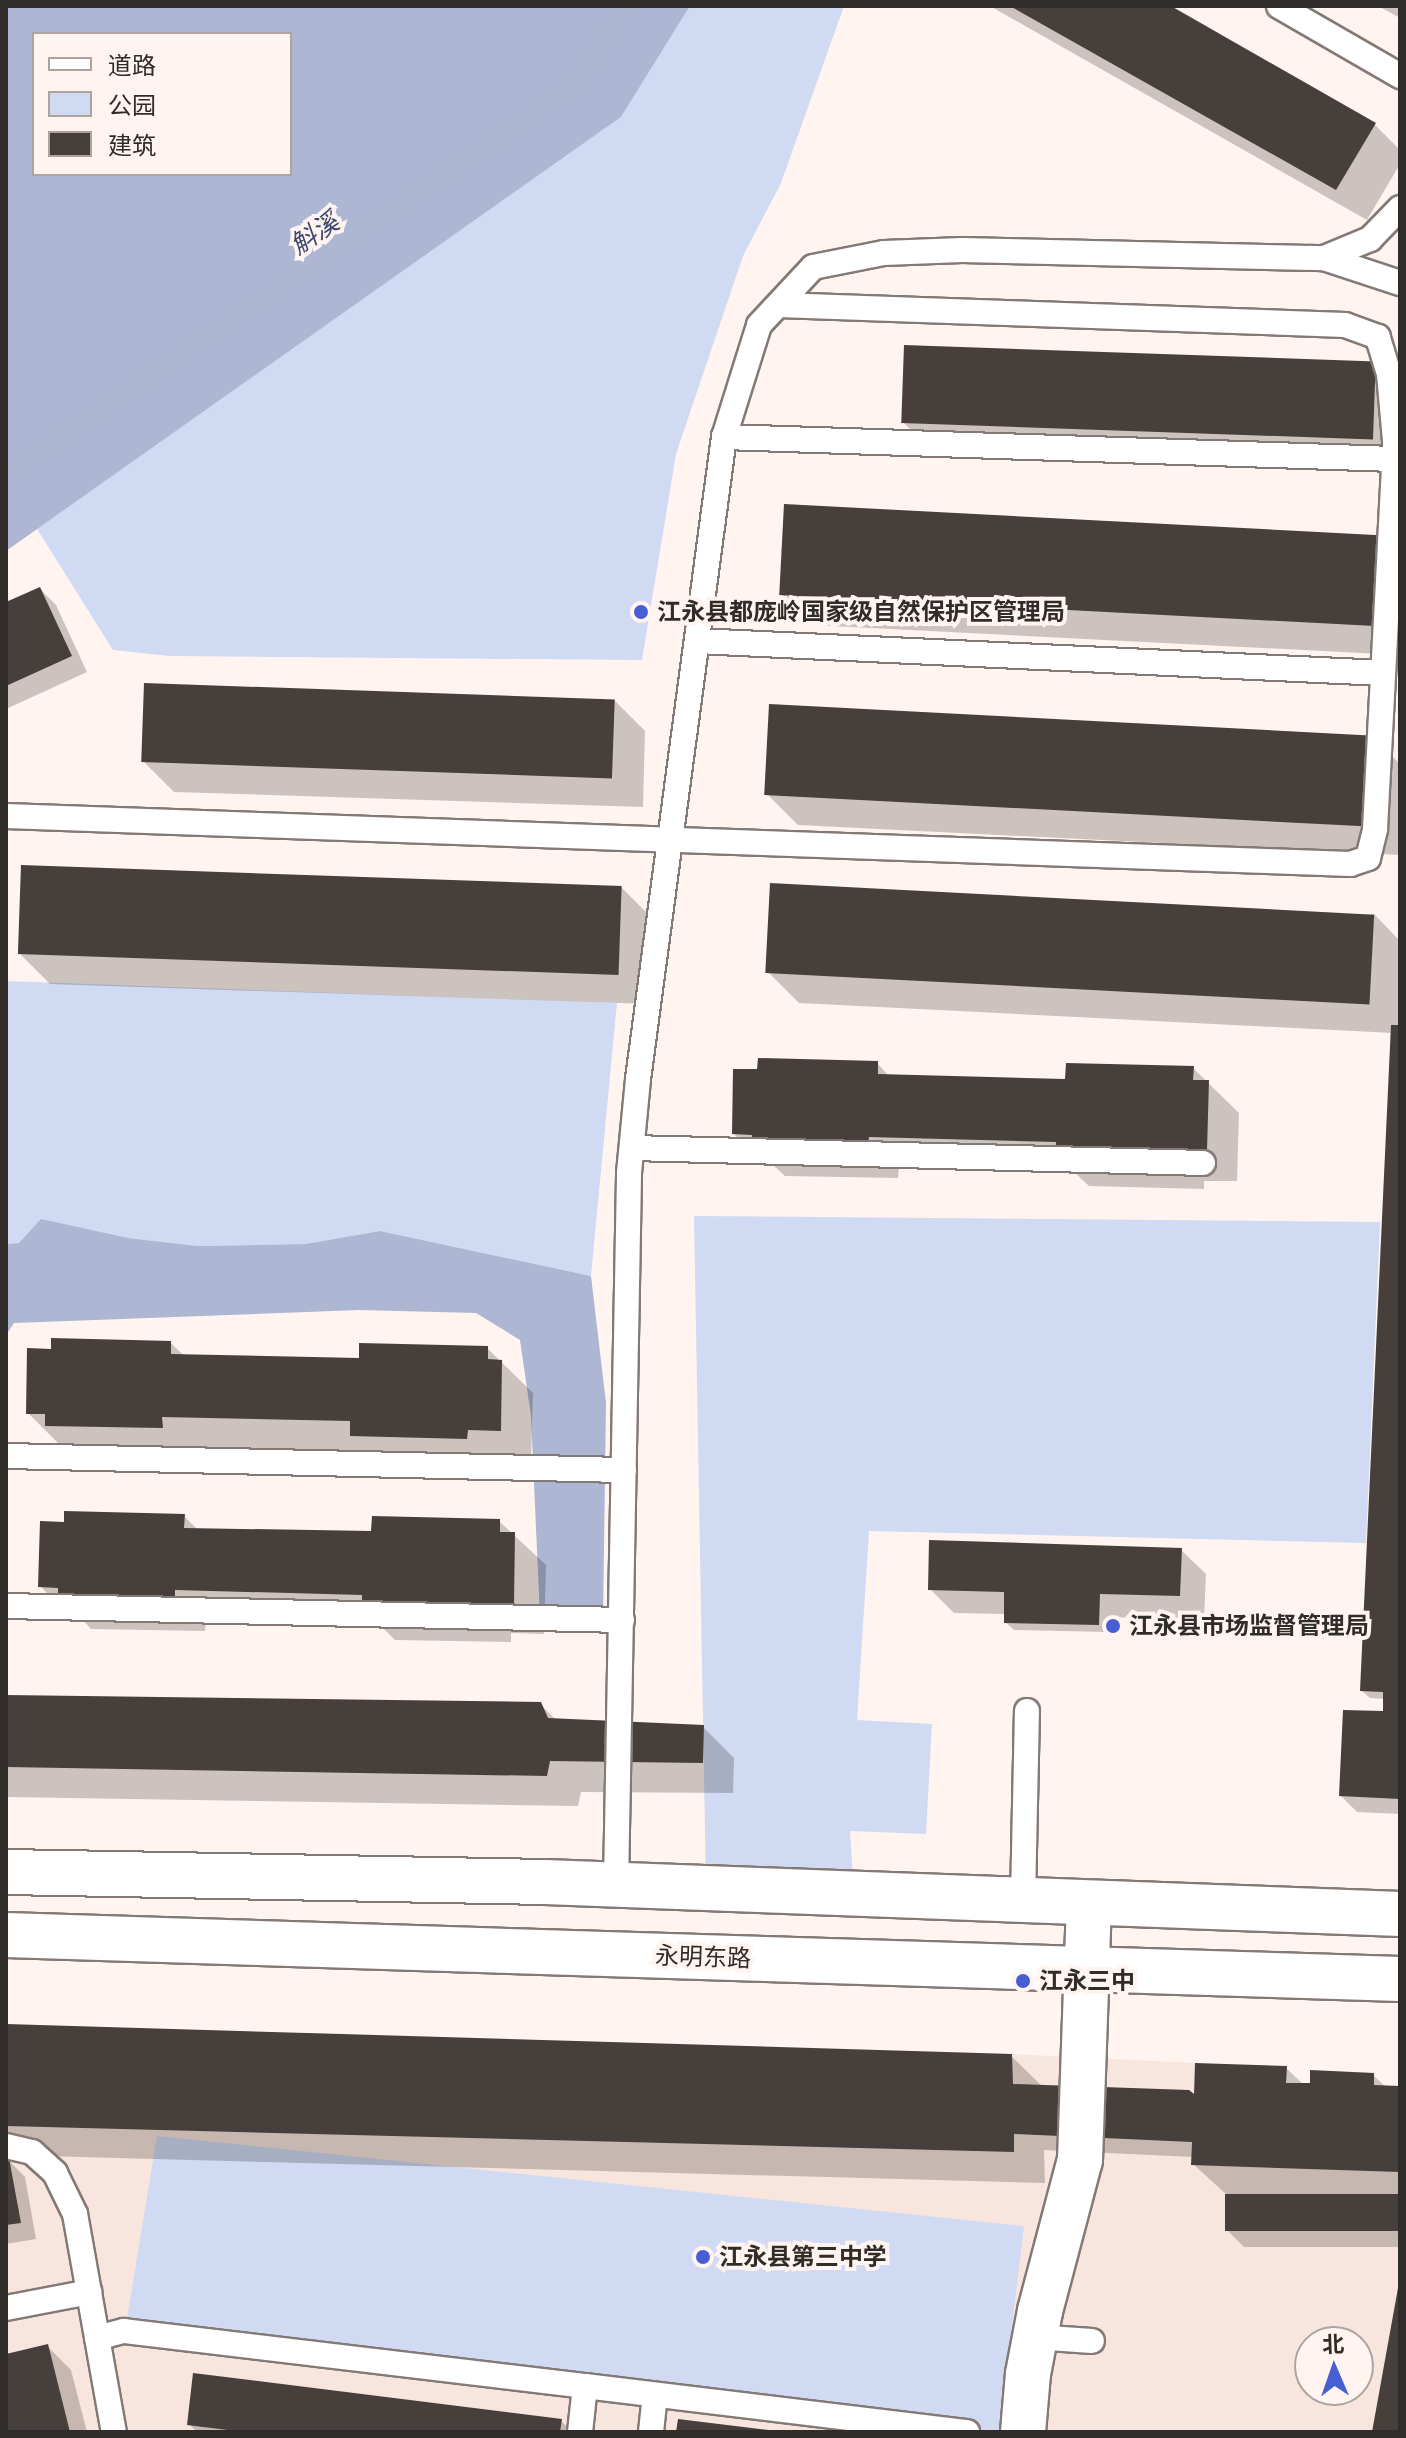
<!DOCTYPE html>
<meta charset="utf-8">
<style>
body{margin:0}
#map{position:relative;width:1406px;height:2438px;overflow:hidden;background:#fff4ef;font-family:"Source Serif 4","Noto Sans SC",serif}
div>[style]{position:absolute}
.built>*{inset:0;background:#f8e6de}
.green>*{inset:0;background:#d1daf3}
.forest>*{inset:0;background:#adb6d2}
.shadow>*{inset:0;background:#0003}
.stream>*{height:14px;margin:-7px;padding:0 7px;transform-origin:7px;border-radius:7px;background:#adb7d2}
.building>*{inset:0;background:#473f3b;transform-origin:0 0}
.roads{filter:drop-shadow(2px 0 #837975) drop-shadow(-2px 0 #837975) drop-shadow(0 2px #837975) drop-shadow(0 -2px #837975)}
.lane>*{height:24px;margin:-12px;padding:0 12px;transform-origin:12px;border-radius:12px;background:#fff}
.street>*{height:44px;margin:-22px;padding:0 22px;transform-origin:22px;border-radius:22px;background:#fff}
.primary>*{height:44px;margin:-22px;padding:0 22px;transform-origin:22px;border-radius:22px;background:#fff}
.dots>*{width:22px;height:22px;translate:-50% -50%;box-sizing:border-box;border:4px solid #fff4ef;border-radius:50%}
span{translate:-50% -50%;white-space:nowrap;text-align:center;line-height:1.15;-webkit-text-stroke:8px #fff4ef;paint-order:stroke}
.poi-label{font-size:24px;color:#302c2a;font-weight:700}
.left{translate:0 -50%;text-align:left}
.street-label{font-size:24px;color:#302c2a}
.water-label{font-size:26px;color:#3a466e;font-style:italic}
.frame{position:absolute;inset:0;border:8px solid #302c2a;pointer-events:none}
.legend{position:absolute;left:32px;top:32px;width:260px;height:144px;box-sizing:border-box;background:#fff4ef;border:2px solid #aca4a0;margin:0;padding:10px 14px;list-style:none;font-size:24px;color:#302c2a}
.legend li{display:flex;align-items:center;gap:16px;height:40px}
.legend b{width:40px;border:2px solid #aca4a0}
.north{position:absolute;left:1294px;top:2326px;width:80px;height:80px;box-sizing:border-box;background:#fff4ef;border:2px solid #aca4a0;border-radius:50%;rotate:358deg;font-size:22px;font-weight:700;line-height:32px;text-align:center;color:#302c2a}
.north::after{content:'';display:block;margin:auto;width:28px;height:36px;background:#475fd3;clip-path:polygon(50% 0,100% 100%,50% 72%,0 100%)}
</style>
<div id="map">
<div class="built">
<div style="clip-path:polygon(evenodd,1012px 2054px,1195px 2063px,1191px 2164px,1400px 2172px,1400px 2432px,6px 2432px,6px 2126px,1014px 2152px,1012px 2054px,1310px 2342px,1358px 2342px,1358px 2390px,1310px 2390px,1310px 2342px)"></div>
</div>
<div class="green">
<div style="clip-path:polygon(690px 6px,844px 6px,781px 183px,743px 256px,676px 454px,642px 660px,169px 656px,113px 650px,37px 529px,621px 117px)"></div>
<div style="clip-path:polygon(6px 981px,617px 1003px,591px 1276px,380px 1231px,305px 1244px,198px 1246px,128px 1238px,6px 1244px)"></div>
<div style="clip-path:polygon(694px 1216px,1380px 1222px,1366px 1543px,869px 1531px,857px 1720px,932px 1724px,926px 1834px,850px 1831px,854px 1894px,706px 1888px)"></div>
<div style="clip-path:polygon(157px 2136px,1024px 2226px,999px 2432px,966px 2432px,125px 2331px)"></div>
</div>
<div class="forest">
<div style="clip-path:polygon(evenodd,6px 6px,690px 6px,621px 117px,6px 551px,6px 6px,34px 34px,290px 34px,290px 174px,34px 174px,34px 34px)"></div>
<div style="clip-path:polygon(41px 1219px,128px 1238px,198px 1246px,305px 1244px,380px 1231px,591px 1276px,606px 1403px,603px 1619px,540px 1618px,531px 1416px,520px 1340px,476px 1313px,359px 1310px,14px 1323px,6px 1335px,6px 1244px,19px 1243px)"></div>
</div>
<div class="shadow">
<div style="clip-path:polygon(990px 6px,1167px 6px,1374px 124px,1400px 150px,1400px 164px,1367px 220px)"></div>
<div style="clip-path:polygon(1378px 6px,1400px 6px,1400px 18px)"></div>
<div style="clip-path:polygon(1375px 362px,1400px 469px,935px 454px,904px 423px)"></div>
<div style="clip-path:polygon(1400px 549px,1400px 655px,812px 625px,781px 594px)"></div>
<div style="clip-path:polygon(40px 589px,56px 605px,87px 672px,6px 709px,6px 605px)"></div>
<div style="clip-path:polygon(614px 700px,645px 731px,643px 807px,174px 792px,143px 761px)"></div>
<div style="clip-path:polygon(1373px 737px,1400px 764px,1400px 855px,798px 825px,767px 794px)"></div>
<div style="clip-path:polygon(621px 887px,652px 918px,649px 1004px,50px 984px,19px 953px)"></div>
<div style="clip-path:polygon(1374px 914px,1400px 941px,1400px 1814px,1357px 1812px,1341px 1796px,1388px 1714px,1385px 1699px,1370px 1698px,1362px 1691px,1393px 1033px,799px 1003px,768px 972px)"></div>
<div style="clip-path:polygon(877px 1063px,890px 1077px,1067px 1081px,1193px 1068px,1239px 1113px,1237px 1181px,1204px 1181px,1204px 1189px,1089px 1186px,1073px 1171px,899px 1167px,898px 1178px,785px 1176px,773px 1165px,765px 1165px,734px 1134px)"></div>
<div style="clip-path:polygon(171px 1343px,184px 1356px,361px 1360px,487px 1348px,533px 1393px,531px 1461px,383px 1466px,368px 1451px,192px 1447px,193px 1458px,78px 1456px,66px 1444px,59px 1444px,28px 1413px)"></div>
<div style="clip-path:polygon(184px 1516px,198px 1530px,373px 1533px,499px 1521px,546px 1565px,544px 1634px,511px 1633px,511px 1642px,395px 1640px,380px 1625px,206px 1621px,205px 1631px,91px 1629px,80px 1617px,71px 1617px,40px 1586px,66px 1524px)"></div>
<div style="clip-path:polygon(1181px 1550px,1206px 1574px,1204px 1620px,1107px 1617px,1106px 1632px,1014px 1630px,1006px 1623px,1006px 1614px,954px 1613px,930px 1589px)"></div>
<div style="clip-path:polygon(6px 1697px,540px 1704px,557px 1721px,703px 1727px,734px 1758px,733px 1793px,581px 1792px,578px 1806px,6px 1797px)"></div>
<div style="clip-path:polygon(6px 2026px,1011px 2056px,1043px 2087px,1195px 2099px,1286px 2068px,1304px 2085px,1373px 2075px,1386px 2087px,1400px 2088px,1400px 2247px,1244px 2247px,1227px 2230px,1227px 2195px,1193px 2164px,1193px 2157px,1044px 2150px,1045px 2183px,6px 2155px)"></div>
<div style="clip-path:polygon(8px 2160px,25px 2177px,36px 2239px,6px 2244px)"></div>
<div style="clip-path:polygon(1400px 2291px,1400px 2432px,1374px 2432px)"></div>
<div style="clip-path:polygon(47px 2346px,71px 2370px,87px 2432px,6px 2432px,6px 2357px)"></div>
<div style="clip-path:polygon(561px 2421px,572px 2432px,197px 2432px,189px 2424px)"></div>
</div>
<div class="stream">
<div style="left:6px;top:475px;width:693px;rotate:-34.47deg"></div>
<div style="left:577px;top:83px;width:90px;rotate:-58.6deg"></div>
</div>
<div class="building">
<div style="clip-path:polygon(1010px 6px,1171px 6px,1376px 123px,1336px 190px)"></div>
<div style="left:904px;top:345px;width:472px;height:78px;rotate:2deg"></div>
<div style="left:784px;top:504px;width:606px;height:91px;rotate:3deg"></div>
<div style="clip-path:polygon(40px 587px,72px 656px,6px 686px,6px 602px)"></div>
<div style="left:144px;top:683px;width:471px;height:79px;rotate:2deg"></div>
<div style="left:769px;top:704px;width:606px;height:91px;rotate:3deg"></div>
<div style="left:21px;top:865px;width:601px;height:89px;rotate:2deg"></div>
<div style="left:770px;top:883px;width:605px;height:90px;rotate:3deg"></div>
<div style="clip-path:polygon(1391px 1025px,1400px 1025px,1400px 1799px,1339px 1796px,1343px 1710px,1383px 1711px,1383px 1692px,1360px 1691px)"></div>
<div style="clip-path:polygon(758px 1058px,878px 1061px,878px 1074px,1065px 1079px,1066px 1063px,1194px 1066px,1193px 1080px,1209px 1080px,1207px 1151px,1055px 1156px,1056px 1142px,869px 1137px,868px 1148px,752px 1146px,752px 1135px,732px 1134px,733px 1069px,757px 1069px)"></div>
<div style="clip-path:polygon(51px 1338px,171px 1341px,171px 1354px,359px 1358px,359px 1343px,488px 1346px,488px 1359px,502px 1360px,501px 1431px,468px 1430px,467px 1439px,350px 1436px,350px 1421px,162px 1417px,163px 1428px,45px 1426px,45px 1414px,26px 1414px,27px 1348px,51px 1349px)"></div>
<div style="clip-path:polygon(64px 1511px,185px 1514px,184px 1528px,371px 1531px,372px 1516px,500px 1519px,500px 1532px,515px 1532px,514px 1603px,481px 1603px,480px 1612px,362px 1609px,362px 1595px,175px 1590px,175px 1601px,58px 1598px,58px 1588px,38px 1587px,40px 1521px,64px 1522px)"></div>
<div style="clip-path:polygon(929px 1540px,1182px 1548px,1180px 1596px,1100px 1594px,1099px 1625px,1004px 1623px,1004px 1592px,928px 1590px)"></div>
<div style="clip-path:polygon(6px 1695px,541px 1702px,548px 1718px,704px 1725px,703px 1763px,550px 1761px,547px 1776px,6px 1767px)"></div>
<div style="clip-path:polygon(6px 2024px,1012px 2054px,1013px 2084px,1189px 2090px,1194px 2094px,1195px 2063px,1287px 2066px,1286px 2083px,1310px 2083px,1310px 2070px,1374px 2073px,1374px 2085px,1400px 2086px,1400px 2172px,1191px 2165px,1192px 2142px,1014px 2134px,1014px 2152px,6px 2126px)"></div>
<div style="clip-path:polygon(9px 2158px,21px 2223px,6px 2225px,6px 2159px)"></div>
<div style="left:1225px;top:2194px;width:175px;height:37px"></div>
<div style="clip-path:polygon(1398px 2288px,1400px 2432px,1372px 2432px)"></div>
<div style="clip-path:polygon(48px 2344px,70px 2432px,6px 2432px,6px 2354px)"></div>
<div style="clip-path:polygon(193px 2373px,562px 2419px,560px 2432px,244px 2432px,187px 2425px)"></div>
<div style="clip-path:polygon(678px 2419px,769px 2430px,769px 2432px,676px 2432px)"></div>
</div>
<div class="roads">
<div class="lane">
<div style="left:1279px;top:6px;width:140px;rotate:30deg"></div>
<div style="left:1324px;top:258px;width:80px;rotate:18.2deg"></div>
<div style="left:724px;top:437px;width:670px;rotate:1.88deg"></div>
<div style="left:697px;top:641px;width:687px;rotate:2.67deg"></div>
<div style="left:6px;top:816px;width:1345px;rotate:2.05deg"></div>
<div style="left:1350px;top:864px;width:19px;rotate:-18deg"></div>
<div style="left:1368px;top:858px;width:30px;rotate:-76deg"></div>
<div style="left:1375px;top:829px;width:389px;rotate:-87deg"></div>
<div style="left:1395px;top:441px;width:67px;rotate:-95.1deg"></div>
<div style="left:1389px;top:374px;width:39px;rotate:-107deg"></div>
<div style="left:1378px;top:337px;width:35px;rotate:-160deg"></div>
<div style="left:1345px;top:325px;width:567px;rotate:-177.98deg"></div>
<div style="left:632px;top:1148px;width:571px;rotate:1.5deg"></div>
<div style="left:6px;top:1456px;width:618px;rotate:1.3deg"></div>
<div style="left:6px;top:1606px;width:616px;rotate:1.3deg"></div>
<div style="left:616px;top:1885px;width:712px;rotate:-88.95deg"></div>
<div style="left:629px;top:1173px;width:94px;rotate:-84.5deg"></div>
<div style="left:638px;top:1079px;width:648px;rotate:-82.37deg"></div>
<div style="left:724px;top:437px;width:117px;rotate:-72.6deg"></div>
<div style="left:759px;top:325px;width:79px;rotate:-47deg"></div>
<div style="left:813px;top:267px;width:72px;rotate:-11.2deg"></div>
<div style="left:884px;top:253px;width:78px;rotate:-2.2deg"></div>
<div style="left:962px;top:250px;width:362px;rotate:1.3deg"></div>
<div style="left:1324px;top:258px;width:50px;rotate:-22.4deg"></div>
<div style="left:1370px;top:239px;width:43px;rotate:-45.9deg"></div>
<div style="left:1023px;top:1900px;width:189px;rotate:-88.8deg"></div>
<div style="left:6px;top:2146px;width:27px;rotate:13deg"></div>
<div style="left:32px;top:2152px;width:31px;rotate:42deg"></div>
<div style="left:55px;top:2173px;width:46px;rotate:64deg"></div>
<div style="left:75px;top:2214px;width:221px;rotate:79.9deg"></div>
<div style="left:6px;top:2308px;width:85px;rotate:-10.9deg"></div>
<div style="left:1034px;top:2337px;width:58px;rotate:3.9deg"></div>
<div style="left:97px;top:2338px;width:28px;rotate:-15deg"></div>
<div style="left:124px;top:2331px;width:464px;rotate:6.8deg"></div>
<div style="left:580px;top:2432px;width:46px;rotate:-83.8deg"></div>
<div style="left:585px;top:2386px;width:385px;rotate:6.9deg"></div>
<div style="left:651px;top:2432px;width:37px;rotate:-84deg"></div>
</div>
<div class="street">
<div style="left:1023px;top:2432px;width:58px;rotate:-85.1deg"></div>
<div style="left:1028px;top:2374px;width:64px;rotate:-79.2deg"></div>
<div style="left:1040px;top:2311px;width:156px;rotate:-75.2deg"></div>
<div style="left:1080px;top:2160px;width:257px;rotate:-88deg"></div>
</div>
<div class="primary">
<div style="left:6px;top:1872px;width:539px;rotate:1.06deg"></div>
<div style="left:545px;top:1882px;width:856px;rotate:2.14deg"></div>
<div style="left:6px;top:1935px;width:1395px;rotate:1.81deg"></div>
</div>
</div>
<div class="dots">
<div style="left:641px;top:612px;background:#475fd3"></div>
<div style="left:1113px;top:1626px;background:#475fd3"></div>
<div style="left:1023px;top:1981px;background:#475fd3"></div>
<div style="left:703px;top:2257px;background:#475fd3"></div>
</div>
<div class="poi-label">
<span class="left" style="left:657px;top:612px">江永县都庞岭国家级自然保护区管理局</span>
<span class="left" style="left:1129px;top:1626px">江永县市场监督管理局</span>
<span class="left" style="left:1039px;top:1981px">江永三中</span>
<span class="left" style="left:719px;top:2257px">江永县第三中学</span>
</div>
<div class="street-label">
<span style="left:703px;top:1957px;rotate:2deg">永明东路</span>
</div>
<div class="water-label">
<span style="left:315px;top:234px;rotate:-34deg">斛溪</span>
</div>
<div class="frame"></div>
<ul class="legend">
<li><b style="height:10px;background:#fff"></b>道路</li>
<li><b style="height:22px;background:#d1daf3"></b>公园</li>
<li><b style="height:22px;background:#473f3b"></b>建筑</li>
</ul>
<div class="north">北</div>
</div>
